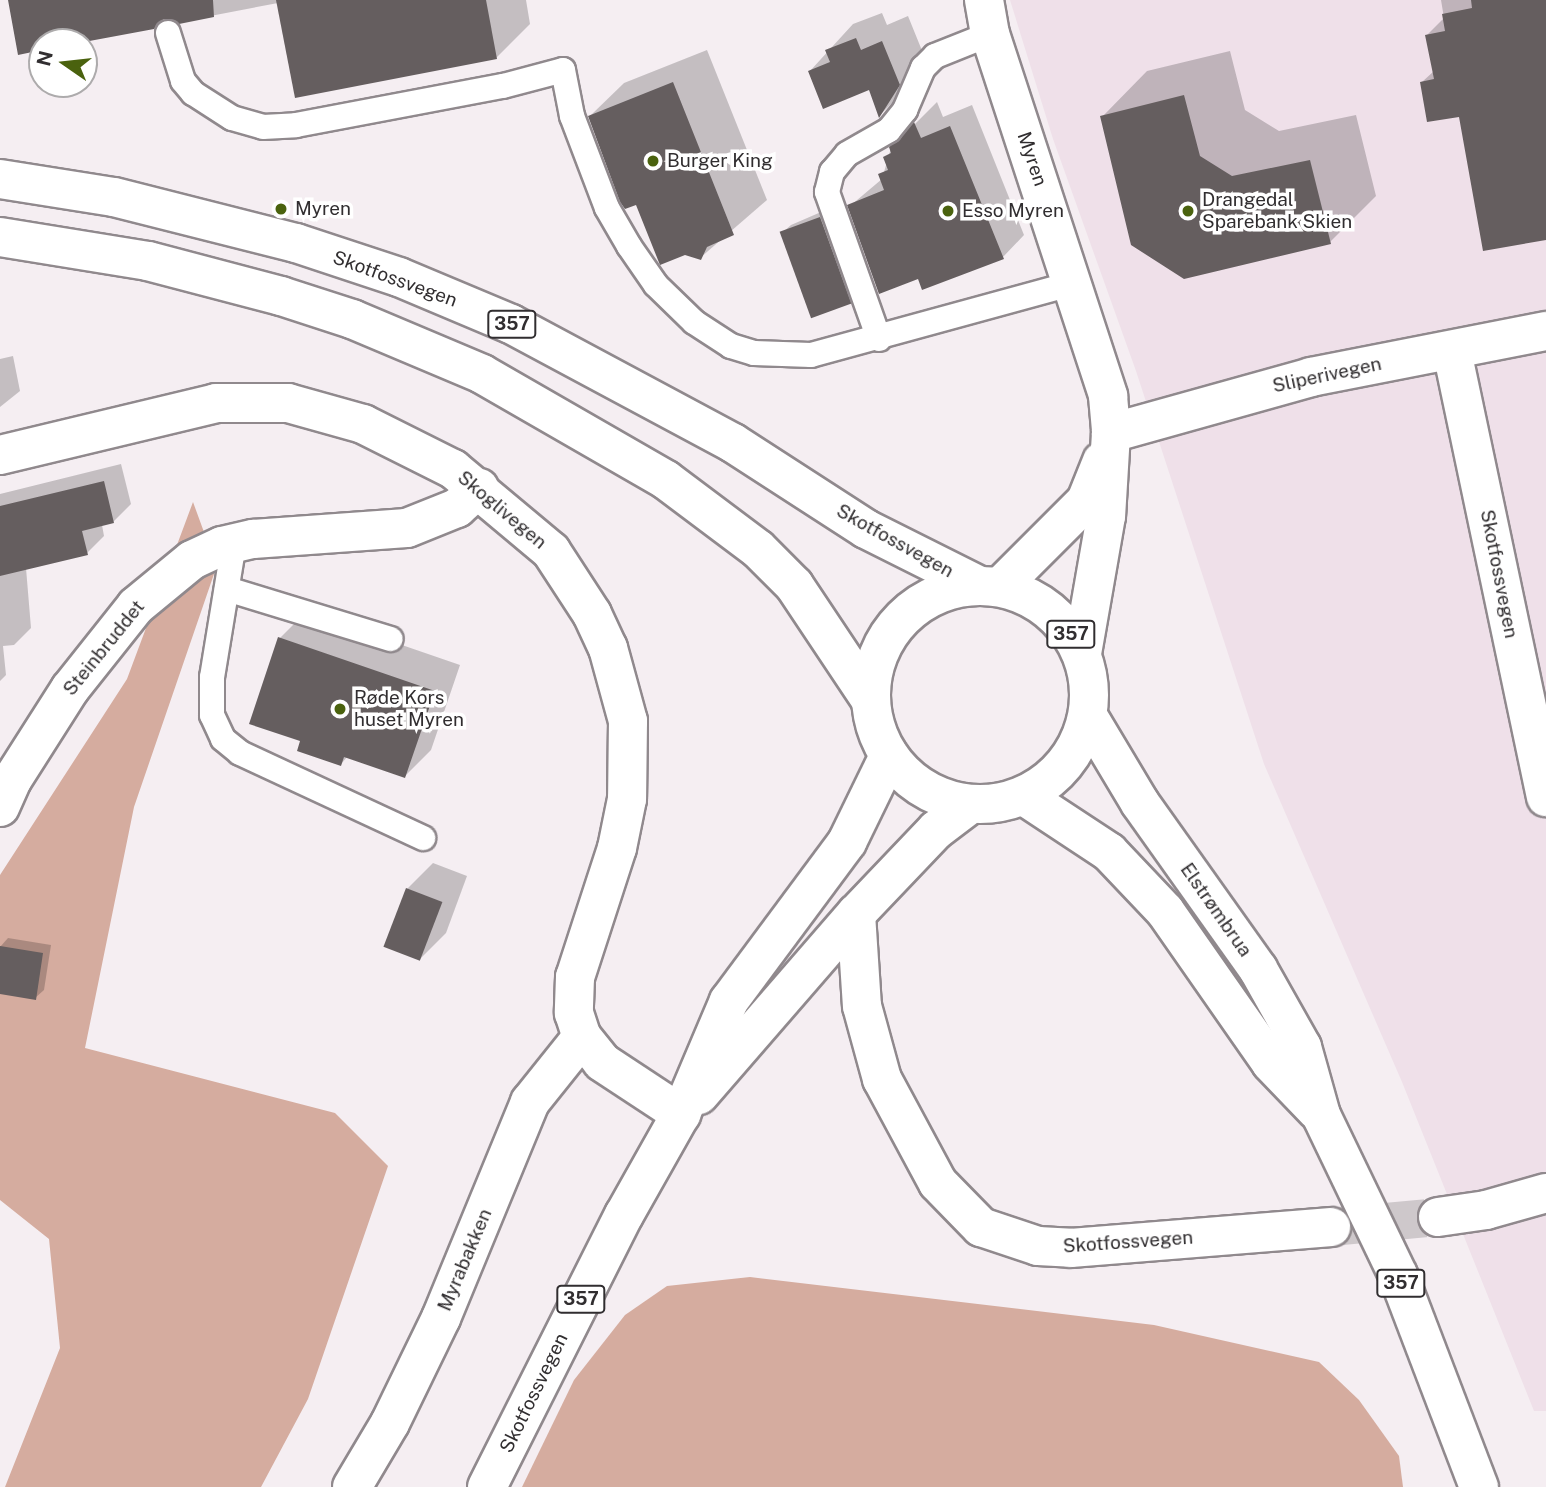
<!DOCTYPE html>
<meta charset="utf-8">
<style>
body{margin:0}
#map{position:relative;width:1546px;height:1487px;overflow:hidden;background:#f5eef2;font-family:"Public Sans",sans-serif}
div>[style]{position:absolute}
.built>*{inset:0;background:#efe0e9}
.forest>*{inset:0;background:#d5ac9f}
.shadow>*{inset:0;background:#0003}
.building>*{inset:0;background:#655e5f;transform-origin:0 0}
.minor-tunnel>*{height:38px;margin-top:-19px;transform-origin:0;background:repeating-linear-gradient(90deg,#cec8cb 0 38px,transparent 0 57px)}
.roads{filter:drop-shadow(2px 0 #90898d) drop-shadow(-2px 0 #90898d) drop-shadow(0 2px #90898d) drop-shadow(0 -2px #90898d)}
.service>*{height:24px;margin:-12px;padding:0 12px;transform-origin:12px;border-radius:12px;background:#fff}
.minor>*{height:38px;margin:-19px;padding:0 19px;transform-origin:19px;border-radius:19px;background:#fff}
.tertiary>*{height:38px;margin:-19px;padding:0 19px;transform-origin:19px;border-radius:19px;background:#fff}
.primary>*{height:38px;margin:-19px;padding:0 19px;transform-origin:19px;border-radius:19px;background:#fff}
.primary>.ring{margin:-19px;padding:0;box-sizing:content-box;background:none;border:38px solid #fff;border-radius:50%}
.dots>*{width:19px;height:19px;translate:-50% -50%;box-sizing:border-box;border:4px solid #fff;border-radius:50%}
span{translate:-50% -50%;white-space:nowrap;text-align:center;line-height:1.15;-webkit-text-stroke:7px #fff;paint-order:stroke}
.shield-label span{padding:2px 5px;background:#fff;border:2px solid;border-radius:5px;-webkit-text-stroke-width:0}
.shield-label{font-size:18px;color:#312e30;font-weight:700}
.street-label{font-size:19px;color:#312e30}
.poi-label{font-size:19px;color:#312e30}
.left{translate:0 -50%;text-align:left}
.north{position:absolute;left:28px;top:28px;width:70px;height:70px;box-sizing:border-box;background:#fff;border:2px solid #adabac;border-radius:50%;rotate:284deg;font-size:19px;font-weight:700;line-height:28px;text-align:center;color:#312e30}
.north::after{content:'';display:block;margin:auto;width:24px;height:32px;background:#4a620e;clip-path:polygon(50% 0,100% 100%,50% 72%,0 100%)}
</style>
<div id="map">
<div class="built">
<div style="clip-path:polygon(1010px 0,1546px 0,1546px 1411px,1534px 1411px,1402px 1082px,1264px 764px,1136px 371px,1053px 139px)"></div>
</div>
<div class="forest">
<div style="clip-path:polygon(193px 502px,212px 554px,214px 574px,134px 807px,85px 1048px,335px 1113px,388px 1166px,308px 1399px,261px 1487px,5px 1487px,60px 1348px,49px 1239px,0 1200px,0 875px,127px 679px)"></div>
<div style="clip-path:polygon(750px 1277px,1154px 1325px,1319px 1362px,1359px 1400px,1399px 1456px,1403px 1487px,522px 1487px,574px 1380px,625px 1315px,667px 1286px)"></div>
</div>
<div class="shadow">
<div style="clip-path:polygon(10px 0,526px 0,530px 24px,496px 58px,278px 3px,179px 22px,164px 17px,75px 42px,42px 42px,42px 48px)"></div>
<div style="clip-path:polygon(1441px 0,1546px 0,1546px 239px,1461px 115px,1422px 82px,1434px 71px,1427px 35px,1444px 18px)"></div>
<div style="clip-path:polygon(882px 13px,887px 25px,908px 16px,925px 58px,905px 90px,880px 115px,870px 88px,810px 71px,853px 24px)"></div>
<div style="clip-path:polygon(707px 50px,767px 200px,700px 258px,637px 202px,590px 116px,624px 83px)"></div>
<div style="clip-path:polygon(1230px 51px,1245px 110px,1279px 131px,1356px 115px,1376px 196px,1330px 242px,1102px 117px,1147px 71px)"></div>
<div style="clip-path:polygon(937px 102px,943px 117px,972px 105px,1024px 235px,1003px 257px,919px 276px,850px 206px,882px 179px,891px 148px)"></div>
<div style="clip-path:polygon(828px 209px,858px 294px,850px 303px,782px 233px,791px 225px)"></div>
<div style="clip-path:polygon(13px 356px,20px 391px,0 407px,0 359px)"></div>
<div style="clip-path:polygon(121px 464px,131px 504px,113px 522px,102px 525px,104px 536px,87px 553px,26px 568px,31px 628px,14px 645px,3px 646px,6px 675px,0 681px,0 494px)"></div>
<div style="clip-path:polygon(306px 612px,460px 665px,431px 750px,405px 776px,348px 756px,341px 764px,302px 740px,280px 638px)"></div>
<div style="clip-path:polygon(433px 863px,467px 876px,446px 933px,420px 959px,407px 889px)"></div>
<div style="clip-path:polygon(8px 938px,51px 945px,44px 990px,35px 998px,0 992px,0 947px)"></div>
</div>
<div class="building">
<div style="clip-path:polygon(8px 0,213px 0,214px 17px,179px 24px,164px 19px,154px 29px,84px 42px,42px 42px,42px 50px,18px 55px)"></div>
<div style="clip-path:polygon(276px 0,486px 0,497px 59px,295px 98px)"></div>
<div style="clip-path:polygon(1471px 0,1546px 0,1546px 240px,1483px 251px,1459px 117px,1427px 122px,1420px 82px,1434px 79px,1425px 35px,1445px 31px,1442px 14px,1472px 8px)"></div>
<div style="clip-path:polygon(856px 38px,861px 50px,882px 41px,900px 85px,879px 118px,869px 90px,823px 109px,808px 71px,830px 62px,825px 50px)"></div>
<div style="clip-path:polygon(673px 82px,734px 235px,707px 247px,701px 260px,685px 255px,660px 265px,636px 205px,625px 209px,620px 202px,588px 116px)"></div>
<div style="clip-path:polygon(1184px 95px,1200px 156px,1232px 176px,1310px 160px,1331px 244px,1184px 279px,1131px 245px,1100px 116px)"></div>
<div style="clip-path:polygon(914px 122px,921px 138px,950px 126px,1004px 259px,922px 290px,918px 279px,879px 294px,847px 205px,884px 190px,878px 174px,888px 170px,883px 157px,891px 153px,889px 147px)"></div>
<div style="left:820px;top:217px;width:92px;height:43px;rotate:70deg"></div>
<div style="clip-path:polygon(104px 481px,114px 523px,82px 531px,88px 555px,0 576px,0 506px)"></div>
<div style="clip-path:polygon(278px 637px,435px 691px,405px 778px,344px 757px,341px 766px,297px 751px,300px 741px,249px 724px)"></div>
<div style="left:406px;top:888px;width:39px;height:63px;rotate:21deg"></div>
<div style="clip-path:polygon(0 946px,43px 953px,36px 1000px,0 994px)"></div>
</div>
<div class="minor-tunnel">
<div style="left:1331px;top:1227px;width:107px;rotate:-5.3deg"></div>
</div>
<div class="roads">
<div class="service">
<div style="left:168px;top:33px;width:50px;rotate:72.6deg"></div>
<div style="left:183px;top:81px;width:16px;rotate:50deg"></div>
<div style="left:193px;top:93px;width:46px;rotate:32.7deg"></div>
<div style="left:232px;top:118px;width:32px;rotate:16deg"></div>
<div style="left:263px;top:127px;width:33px;rotate:-3deg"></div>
<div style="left:296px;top:125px;width:211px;rotate:-10.7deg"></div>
<div style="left:503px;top:86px;width:62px;rotate:-14.9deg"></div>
<div style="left:563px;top:70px;width:47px;rotate:78.9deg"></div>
<div style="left:572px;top:116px;width:98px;rotate:69.2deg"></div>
<div style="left:607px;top:208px;width:44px;rotate:59.9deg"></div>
<div style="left:629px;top:246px;width:47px;rotate:55.3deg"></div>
<div style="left:656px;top:285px;width:53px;rotate:44.2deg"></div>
<div style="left:694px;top:322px;width:44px;rotate:33deg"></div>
<div style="left:731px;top:346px;width:24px;rotate:17deg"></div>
<div style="left:754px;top:353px;width:57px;rotate:2deg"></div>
<div style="left:811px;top:355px;width:273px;rotate:-15.3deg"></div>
<div style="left:879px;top:339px;width:156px;rotate:-109.5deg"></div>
<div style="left:827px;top:192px;width:21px;rotate:-76deg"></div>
<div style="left:832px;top:172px;width:23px;rotate:-50deg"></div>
<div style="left:847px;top:154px;width:48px;rotate:-29.7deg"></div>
<div style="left:889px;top:130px;width:26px;rotate:-51deg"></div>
<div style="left:905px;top:110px;width:46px;rotate:-66.8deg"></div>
<div style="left:923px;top:68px;width:17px;rotate:-45deg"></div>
<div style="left:935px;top:56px;width:59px;rotate:-21.8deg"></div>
<div style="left:234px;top:543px;width:136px;rotate:99.3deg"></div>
<div style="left:212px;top:677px;width:38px;rotate:90deg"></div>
<div style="left:212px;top:715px;width:26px;rotate:65deg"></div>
<div style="left:223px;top:739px;width:22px;rotate:39deg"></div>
<div style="left:240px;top:753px;width:202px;rotate:24.9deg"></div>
<div style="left:227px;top:589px;width:171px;rotate:17deg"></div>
</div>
<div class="minor">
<div style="left:984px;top:0;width:35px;rotate:80deg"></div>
<div style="left:990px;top:34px;width:381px;rotate:71.9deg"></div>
<div style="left:1108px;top:396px;width:37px;rotate:85deg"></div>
<div style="left:1111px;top:433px;width:83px;rotate:93.4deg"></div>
<div style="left:1106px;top:516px;width:140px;rotate:99.9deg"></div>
<div style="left:1452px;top:351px;width:456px;rotate:78.1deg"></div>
<div style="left:1111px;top:433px;width:208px;rotate:-15.6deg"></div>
<div style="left:1311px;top:377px;width:239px;rotate:-11.1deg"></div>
<div style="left:1000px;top:587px;width:122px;rotate:-45deg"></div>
<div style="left:1086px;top:501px;width:43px;rotate:-68.2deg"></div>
<div style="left:0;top:807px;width:30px;rotate:-66deg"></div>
<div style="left:12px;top:780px;width:108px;rotate:-57.5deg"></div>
<div style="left:70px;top:689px;width:106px;rotate:-51.5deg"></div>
<div style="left:136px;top:606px;width:72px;rotate:-39.4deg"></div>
<div style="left:192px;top:560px;width:33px;rotate:-25deg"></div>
<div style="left:222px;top:546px;width:32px;rotate:-13deg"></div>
<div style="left:253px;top:539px;width:154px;rotate:-4.1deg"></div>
<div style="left:407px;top:528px;width:54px;rotate:-21.8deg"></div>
<div style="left:457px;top:508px;width:30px;rotate:-42deg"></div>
<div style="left:856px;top:914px;width:92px;rotate:86.3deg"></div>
<div style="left:862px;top:1006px;width:76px;rotate:74.7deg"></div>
<div style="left:882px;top:1079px;width:118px;rotate:61.7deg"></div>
<div style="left:938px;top:1183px;width:62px;rotate:45.7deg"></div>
<div style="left:981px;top:1227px;width:60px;rotate:18.4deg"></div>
<div style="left:1038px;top:1246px;width:33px;rotate:3deg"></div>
<div style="left:1071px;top:1248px;width:261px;rotate:-4.6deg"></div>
<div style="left:1438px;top:1217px;width:49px;rotate:-8.3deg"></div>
<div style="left:1486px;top:1210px;width:62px;rotate:-15.8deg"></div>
<div style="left:352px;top:1487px;width:74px;rotate:-59.3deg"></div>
<div style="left:390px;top:1423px;width:117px;rotate:-64.1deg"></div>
<div style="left:441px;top:1318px;width:234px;rotate:-67.6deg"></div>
<div style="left:530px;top:1102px;width:83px;rotate:-51.3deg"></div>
</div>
<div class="tertiary">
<div style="left:0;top:455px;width:222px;rotate:-13.5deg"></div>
<div style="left:216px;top:403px;width:72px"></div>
<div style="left:288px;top:403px;width:78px;rotate:15.6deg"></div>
<div style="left:363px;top:424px;width:101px;rotate:26.6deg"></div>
<div style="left:453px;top:469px;width:128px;rotate:39.9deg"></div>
<div style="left:551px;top:551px;width:75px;rotate:56.9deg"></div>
<div style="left:592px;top:614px;width:38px;rotate:65deg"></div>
<div style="left:608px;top:648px;width:76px;rotate:74.7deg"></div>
<div style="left:628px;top:721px;width:78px;rotate:90.7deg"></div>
<div style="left:627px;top:799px;width:50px;rotate:101.5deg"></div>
<div style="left:617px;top:848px;width:136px;rotate:108deg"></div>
<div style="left:575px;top:977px;width:36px;rotate:92deg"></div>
<div style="left:574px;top:1013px;width:25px;rotate:72deg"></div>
<div style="left:582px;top:1037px;width:32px;rotate:51deg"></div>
<div style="left:602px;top:1062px;width:95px;rotate:33.4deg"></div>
</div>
<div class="primary">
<div style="left:0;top:179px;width:115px;rotate:9deg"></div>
<div style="left:114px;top:197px;width:188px;rotate:14.2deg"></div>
<div style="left:296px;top:243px;width:108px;rotate:18.3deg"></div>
<div style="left:399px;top:277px;width:121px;rotate:22.8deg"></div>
<div style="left:511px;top:324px;width:252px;rotate:28.2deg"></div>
<div style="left:733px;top:443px;width:158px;rotate:32.9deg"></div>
<div style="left:866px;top:529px;width:125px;rotate:26.6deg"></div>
<div style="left:0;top:237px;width:150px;rotate:9.2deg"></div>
<div style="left:148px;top:261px;width:138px;rotate:14.7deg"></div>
<div style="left:281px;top:296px;width:75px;rotate:17.9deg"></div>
<div style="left:352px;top:319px;width:141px;rotate:22.9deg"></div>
<div style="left:482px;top:374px;width:212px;rotate:29.9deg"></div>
<div style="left:666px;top:480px;width:115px;rotate:36.9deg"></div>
<div style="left:758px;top:549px;width:51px;rotate:45deg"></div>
<div style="left:794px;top:585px;width:137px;rotate:56.3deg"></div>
<div class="ring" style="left:871px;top:586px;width:180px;height:180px"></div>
<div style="left:1088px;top:716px;width:101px;rotate:59.1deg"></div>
<div style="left:1140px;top:803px;width:204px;rotate:54.6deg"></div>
<div style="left:1258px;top:969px;width:90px;rotate:60.6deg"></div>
<div style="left:1302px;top:1047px;width:71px;rotate:74.4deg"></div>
<div style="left:1321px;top:1115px;width:178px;rotate:64.3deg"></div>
<div style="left:1398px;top:1275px;width:227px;rotate:69.1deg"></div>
<div style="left:1024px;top:796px;width:102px;rotate:33.4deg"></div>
<div style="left:1109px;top:852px;width:81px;rotate:46.5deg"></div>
<div style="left:1165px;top:911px;width:185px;rotate:55.1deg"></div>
<div style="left:1271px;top:1063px;width:66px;rotate:46.2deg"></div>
<div style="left:699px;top:1095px;width:240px;rotate:-49.1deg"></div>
<div style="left:856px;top:914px;width:116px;rotate:-46.4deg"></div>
<div style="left:936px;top:830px;width:41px;rotate:-37.1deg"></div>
<div style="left:487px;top:1487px;width:305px;rotate:-63.3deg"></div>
<div style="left:624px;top:1215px;width:116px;rotate:-60.6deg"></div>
<div style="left:681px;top:1114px;width:123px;rotate:-67deg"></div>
<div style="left:729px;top:1001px;width:198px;rotate:-53.4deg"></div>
<div style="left:847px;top:842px;width:96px;rotate:-64deg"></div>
</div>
</div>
<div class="dots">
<div style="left:653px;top:161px;background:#4a620e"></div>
<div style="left:281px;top:209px;background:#4a620e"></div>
<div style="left:948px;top:211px;background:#4a620e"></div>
<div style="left:1188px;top:211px;background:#4a620e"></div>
<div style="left:340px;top:709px;background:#4a620e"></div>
</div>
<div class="shield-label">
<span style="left:512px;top:324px">357</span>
<span style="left:1071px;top:634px">357</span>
<span style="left:1401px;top:1283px">357</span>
<span style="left:581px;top:1299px">357</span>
</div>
<div class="street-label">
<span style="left:1032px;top:159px;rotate:71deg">Myren</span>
<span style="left:395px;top:279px;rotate:20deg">Skotfossvegen</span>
<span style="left:1327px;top:375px;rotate:-12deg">Sliperivegen</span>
<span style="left:502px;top:510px;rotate:40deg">Skoglivegen</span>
<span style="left:895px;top:541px;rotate:29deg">Skotfossvegen</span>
<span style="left:1499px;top:574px;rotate:79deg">Skotfossvegen</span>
<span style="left:104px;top:648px;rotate:-51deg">Steinbruddet</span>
<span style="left:1216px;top:910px;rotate:55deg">Elstrømbrua</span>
<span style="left:1128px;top:1242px;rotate:-4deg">Skotfossvegen</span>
<span style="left:465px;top:1260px;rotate:-67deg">Myrabakken</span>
<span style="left:534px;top:1393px;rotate:-64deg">Skotfossvegen</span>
</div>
<div class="poi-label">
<span class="left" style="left:667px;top:161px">Burger King</span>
<span class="left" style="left:1202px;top:211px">Drangedal<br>Sparebank Skien</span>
<span class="left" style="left:295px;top:209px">Myren</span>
<span class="left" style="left:962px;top:211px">Esso Myren</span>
<span class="left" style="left:354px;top:709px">Røde Kors<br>huset Myren</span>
</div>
<div class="north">N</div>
</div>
